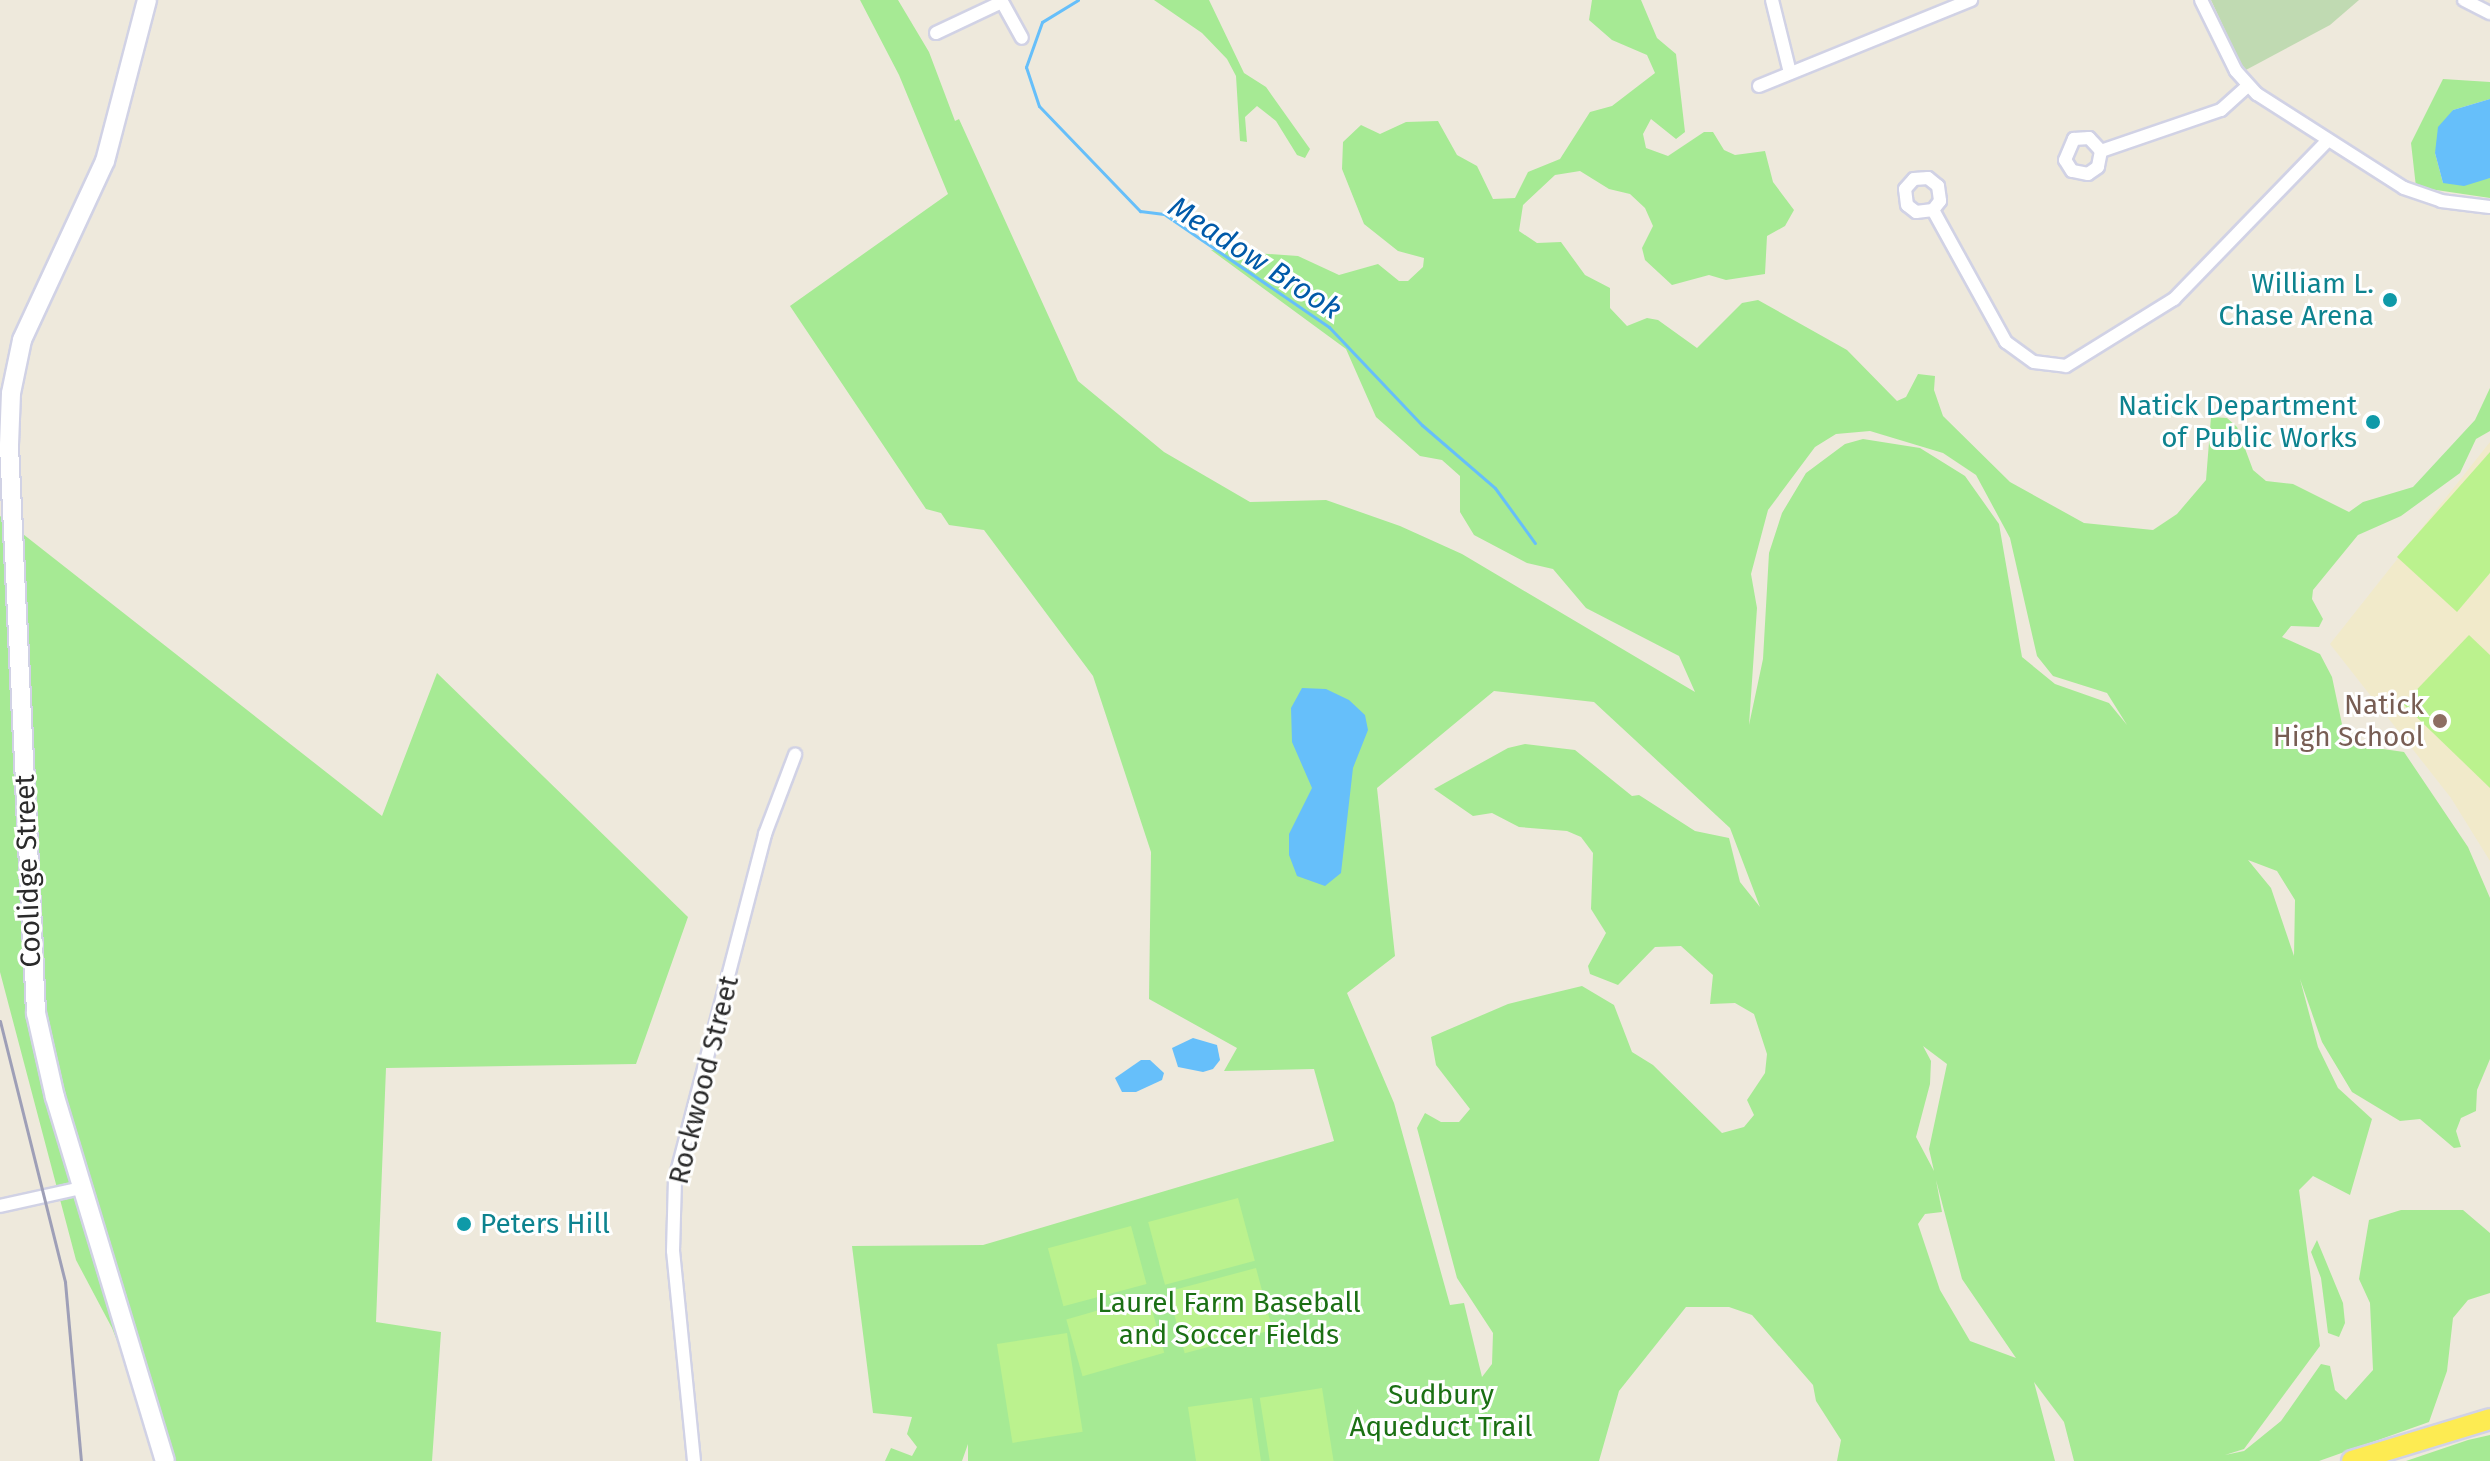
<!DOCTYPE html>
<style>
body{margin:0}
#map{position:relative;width:2490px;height:1461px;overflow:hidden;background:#eee9dc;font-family:"Fira Sans",sans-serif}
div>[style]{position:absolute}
.education>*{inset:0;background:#f1eaca}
.green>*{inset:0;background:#a6ea94}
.cemetery>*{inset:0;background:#c0dab2}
.pitch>*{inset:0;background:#bbf28e;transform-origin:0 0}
.water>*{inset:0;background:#66bffa}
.stream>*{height:3px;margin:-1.5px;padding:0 1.5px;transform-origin:1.5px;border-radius:1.5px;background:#66bffa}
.roads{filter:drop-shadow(2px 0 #d1d2e5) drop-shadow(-2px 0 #d1d2e5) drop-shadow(0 2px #d1d2e5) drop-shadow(0 -2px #d1d2e5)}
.minor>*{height:12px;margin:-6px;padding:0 6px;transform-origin:6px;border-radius:6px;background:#fff}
.secondary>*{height:18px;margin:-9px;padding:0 9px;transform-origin:9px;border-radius:9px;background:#fff}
.primary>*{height:20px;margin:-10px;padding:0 10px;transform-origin:10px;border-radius:10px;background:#fdeb52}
.rail>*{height:3px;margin:-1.5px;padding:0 1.5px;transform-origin:1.5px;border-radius:1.5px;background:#9e9fb7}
.dots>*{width:22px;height:22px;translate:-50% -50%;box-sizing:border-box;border:4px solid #fff;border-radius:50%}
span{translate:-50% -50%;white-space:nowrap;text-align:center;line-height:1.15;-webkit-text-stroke:6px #fff;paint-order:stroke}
.culture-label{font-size:28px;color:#0d838f}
.right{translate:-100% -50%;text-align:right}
.left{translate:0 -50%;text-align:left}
.education-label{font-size:28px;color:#785e54}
.street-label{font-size:28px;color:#2b2b2b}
.park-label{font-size:28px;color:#1b7014}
.water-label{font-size:30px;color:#015aa9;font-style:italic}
</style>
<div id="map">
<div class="education">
<div style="clip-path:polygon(2490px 442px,2490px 861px,2451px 798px,2330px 644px)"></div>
</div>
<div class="green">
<div style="clip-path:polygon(evenodd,860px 0,898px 0,929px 52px,955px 121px,959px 119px,1078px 381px,1164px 452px,1250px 502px,1326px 500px,1400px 526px,1462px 554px,1695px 692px,1679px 656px,1586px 608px,1553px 569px,1527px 563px,1474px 535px,1460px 512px,1460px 476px,1442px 460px,1420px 456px,1376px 417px,1346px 349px,1211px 250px,1298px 256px,1339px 275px,1378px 264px,1399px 281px,1408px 281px,1423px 267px,1424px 258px,1398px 251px,1364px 224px,1342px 169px,1343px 142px,1361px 125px,1380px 134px,1406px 122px,1438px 121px,1457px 155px,1477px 166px,1493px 199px,1515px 198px,1528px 172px,1560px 159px,1590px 112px,1612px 106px,1655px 73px,1647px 55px,1612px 40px,1589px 20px,1592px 0,1641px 0,1657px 38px,1676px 54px,1685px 132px,1676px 139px,1651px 119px,1643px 134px,1646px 148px,1668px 156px,1704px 132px,1713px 132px,1724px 150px,1735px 155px,1765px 151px,1773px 182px,1794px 210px,1785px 226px,1767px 236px,1765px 274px,1726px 280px,1709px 275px,1672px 285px,1645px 260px,1642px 248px,1653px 226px,1645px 208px,1630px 194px,1609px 189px,1580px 171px,1555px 175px,1523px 205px,1519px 231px,1537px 243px,1561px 242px,1585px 275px,1610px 288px,1610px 308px,1627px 326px,1647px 318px,1658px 320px,1697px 348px,1742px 303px,1758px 300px,1847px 350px,1897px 401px,1906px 397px,1918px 374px,1935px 376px,1934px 390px,1943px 416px,2010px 482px,2084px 523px,2153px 530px,2177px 514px,2206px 480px,2211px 417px,2227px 418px,2237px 427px,2253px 470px,2266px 481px,2293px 484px,2349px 512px,2363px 502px,2413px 487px,2475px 420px,2490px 388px,2490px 431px,2476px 439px,2460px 473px,2401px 516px,2358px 535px,2313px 590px,2312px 599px,2323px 619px,2319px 627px,2291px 626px,2282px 637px,2320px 654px,2332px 677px,2343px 729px,2369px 747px,2404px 752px,2468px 847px,2490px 898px,2490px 1059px,2477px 1090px,2476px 1111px,2461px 1118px,2456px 1131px,2461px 1147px,2454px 1148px,2420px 1119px,2400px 1121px,2352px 1092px,2322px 1042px,2300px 979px,2318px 1047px,2338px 1088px,2372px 1119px,2350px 1195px,2313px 1176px,2299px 1190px,2320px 1346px,2244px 1449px,2225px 1455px,2244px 1451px,2281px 1421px,2321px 1364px,2330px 1366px,2335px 1390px,2346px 1400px,2373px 1370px,2370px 1303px,2359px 1279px,2369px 1220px,2401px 1210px,2463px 1210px,2490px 1233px,2490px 1293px,2468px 1300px,2453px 1318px,2447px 1371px,2429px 1422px,2319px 1461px,2074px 1461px,2064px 1422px,2034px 1382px,2055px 1461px,1837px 1461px,1841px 1440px,1816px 1401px,1813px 1385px,1752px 1315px,1729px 1307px,1686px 1307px,1619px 1391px,1599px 1461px,968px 1461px,968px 1444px,962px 1461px,885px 1461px,891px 1448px,912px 1456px,917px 1447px,907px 1434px,912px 1417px,873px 1413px,852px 1246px,983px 1245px,1334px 1141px,1314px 1069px,1224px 1071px,1237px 1048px,1149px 999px,1151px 852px,1093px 676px,984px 530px,949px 525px,941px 513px,926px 509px,790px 306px,948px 194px,899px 75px,860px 0,1870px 431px,1943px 453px,1976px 475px,2010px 538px,2037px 656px,2053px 676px,2107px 693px,2127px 725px,2109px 703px,2055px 684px,2022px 657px,1999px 524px,1965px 476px,1920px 448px,1863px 439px,1845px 444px,1806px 473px,1782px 513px,1769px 553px,1763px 659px,1749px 725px,1757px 608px,1751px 574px,1768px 510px,1815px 447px,1836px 434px,1870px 431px,860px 0,1494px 691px,1594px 702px,1730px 828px,1760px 907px,1740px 882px,1729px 838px,1695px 831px,1639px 795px,1632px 796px,1575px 750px,1525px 744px,1508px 748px,1434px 789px,1473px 816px,1492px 813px,1519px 827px,1567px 831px,1581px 837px,1593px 853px,1591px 909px,1606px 933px,1588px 966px,1590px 974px,1618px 985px,1655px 947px,1681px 946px,1713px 975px,1710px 1004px,1735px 1003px,1754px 1014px,1767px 1054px,1765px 1073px,1747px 1100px,1754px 1115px,1744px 1127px,1722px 1133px,1653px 1065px,1632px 1052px,1614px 1005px,1582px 986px,1508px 1004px,1431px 1037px,1436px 1065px,1470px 1109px,1459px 1122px,1441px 1122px,1425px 1113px,1417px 1128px,1457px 1278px,1493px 1333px,1492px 1364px,1482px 1377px,1464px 1303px,1450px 1305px,1394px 1103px,1347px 993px,1395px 956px,1377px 788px,1494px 691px,860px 0,2248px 860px,2277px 871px,2295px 900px,2294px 956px,2271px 888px,2248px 860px,860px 0,1923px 1046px,1947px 1064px,1929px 1149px,1934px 1171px,1916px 1137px,1930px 1084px,1931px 1061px,1923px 1046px,860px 0,1936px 1180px,1962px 1279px,2016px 1358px,1970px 1341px,1940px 1290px,1918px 1224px,1925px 1214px,1942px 1212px,1936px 1180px)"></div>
<div style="clip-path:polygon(1154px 0,1209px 0,1244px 73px,1266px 87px,1310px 149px,1305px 158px,1297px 155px,1276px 121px,1257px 106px,1245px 117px,1247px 142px,1240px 141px,1236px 76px,1227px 59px,1202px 33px)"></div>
<div style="clip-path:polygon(2443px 79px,2490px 82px,2490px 99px,2453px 110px,2435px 153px,2443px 183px,2490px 178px,2490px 198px,2416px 187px,2411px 143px)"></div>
<div style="clip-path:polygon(0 516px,382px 816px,437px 673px,688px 917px,636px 1064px,386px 1068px,376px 1322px,441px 1332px,432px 1461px,164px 1461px,112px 1328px,76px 1260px,0 972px)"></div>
<div style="clip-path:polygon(2317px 1240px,2343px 1303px,2345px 1323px,2339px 1337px,2328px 1333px,2321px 1278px,2311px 1252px)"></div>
<div style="clip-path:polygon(2490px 1435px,2490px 1461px,2406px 1461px,2468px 1440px)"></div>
</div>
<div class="cemetery">
<div style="clip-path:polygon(2211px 0,2359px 0,2330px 25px,2244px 71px)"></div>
</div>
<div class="pitch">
<div style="clip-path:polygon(2490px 452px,2490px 573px,2457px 612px,2397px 557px)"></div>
<div style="clip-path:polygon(2469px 635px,2490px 655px,2490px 788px,2403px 704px)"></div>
<div style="left:1238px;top:1198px;width:65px;height:93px;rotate:75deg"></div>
<div style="left:1131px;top:1226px;width:60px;height:86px;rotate:75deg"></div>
<div style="left:1256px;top:1268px;width:64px;height:91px;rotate:75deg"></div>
<div style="left:1148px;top:1296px;width:59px;height:85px;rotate:74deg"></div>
<div style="left:1067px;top:1333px;width:100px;height:71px;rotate:81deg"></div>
<div style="left:1322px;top:1388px;width:74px;height:63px;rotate:81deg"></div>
<div style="clip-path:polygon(1252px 1398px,1261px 1461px,1196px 1461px,1188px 1407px)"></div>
</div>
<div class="water">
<div style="clip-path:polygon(2490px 99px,2490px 178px,2464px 186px,2443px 183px,2435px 153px,2438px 127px,2453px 110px)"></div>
<div style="clip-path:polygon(1302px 688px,1326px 689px,1349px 700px,1365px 715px,1368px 730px,1353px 768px,1341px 873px,1325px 886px,1297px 876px,1289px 855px,1289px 834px,1312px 788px,1292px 742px,1291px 708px)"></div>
<div style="clip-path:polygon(1193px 1038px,1217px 1045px,1220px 1060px,1213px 1069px,1203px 1072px,1178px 1067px,1172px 1048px)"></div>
<div style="clip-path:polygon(1141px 1060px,1150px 1060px,1164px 1073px,1162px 1080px,1136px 1092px,1122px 1092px,1115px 1078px)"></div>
</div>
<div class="stream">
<div style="left:1078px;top:0;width:42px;rotate:148.6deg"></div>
<div style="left:1042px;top:22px;width:48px;rotate:109.6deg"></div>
<div style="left:1026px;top:67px;width:41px;rotate:71.6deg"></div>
<div style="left:1039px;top:106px;width:146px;rotate:46.1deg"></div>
<div style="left:1140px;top:211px;width:24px;rotate:7deg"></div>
<div style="left:1164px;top:214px;width:200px;rotate:34.4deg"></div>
<div style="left:1329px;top:327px;width:135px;rotate:46.5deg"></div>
<div style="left:1422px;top:425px;width:96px;rotate:40.8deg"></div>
<div style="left:1495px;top:488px;width:68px;rotate:54deg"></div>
</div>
<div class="roads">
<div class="minor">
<div style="left:1001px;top:0;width:43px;rotate:61.1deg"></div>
<div style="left:1772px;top:0;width:75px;rotate:76.1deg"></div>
<div style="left:2201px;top:0;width:79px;rotate:63.8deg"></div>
<div style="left:2236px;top:71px;width:31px;rotate:48deg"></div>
<div style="left:2257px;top:94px;width:174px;rotate:32.6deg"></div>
<div style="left:2404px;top:188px;width:39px;rotate:19deg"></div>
<div style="left:2441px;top:201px;width:49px;rotate:7deg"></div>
<div style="left:2464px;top:0;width:29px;rotate:27deg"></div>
<div style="left:936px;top:33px;width:73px;rotate:-25.2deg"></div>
<div style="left:1759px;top:86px;width:229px;rotate:-22.1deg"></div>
<div style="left:2101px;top:151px;width:16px;rotate:101deg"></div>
<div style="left:2098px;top:167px;width:12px;rotate:145deg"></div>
<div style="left:2088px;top:174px;width:16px;rotate:-169deg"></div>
<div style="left:2072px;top:171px;width:13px;rotate:-122deg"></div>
<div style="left:2065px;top:160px;width:23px;rotate:-67deg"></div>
<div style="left:2074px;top:139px;width:15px;rotate:-4deg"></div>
<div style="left:2089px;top:138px;width:18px;rotate:47deg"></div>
<div style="left:2101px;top:151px;width:127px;rotate:-18.9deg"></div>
<div style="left:2221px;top:110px;width:36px;rotate:-42deg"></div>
<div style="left:1933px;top:210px;width:17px;rotate:173deg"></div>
<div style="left:1916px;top:212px;width:11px;rotate:-142deg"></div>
<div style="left:1907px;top:205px;width:16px;rotate:-97deg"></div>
<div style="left:1905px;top:189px;width:13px;rotate:-48deg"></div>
<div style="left:1914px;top:179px;width:14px;rotate:-4deg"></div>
<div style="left:1928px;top:178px;width:13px;rotate:39deg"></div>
<div style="left:1938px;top:186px;width:15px;rotate:82deg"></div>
<div style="left:1940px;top:201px;width:11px;rotate:128deg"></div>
<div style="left:1933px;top:210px;width:151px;rotate:61.1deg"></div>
<div style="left:2006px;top:342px;width:34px;rotate:36deg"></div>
<div style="left:2034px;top:362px;width:32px;rotate:7deg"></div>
<div style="left:2066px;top:366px;width:127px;rotate:-31.8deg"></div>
<div style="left:2174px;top:299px;width:220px;rotate:-45.9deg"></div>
<div style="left:0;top:1206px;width:83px;rotate:-12.5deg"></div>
<div style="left:694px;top:1461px;width:211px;rotate:-95.7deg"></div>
<div style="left:673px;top:1251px;width:71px;rotate:-88.4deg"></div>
<div style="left:675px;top:1180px;width:358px;rotate:-75.4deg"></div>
<div style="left:765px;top:834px;width:85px;rotate:-69.2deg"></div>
</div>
<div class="secondary">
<div style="left:147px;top:0;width:166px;rotate:104.6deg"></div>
<div style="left:105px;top:161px;width:197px;rotate:114.9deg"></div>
<div style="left:22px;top:340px;width:54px;rotate:101.7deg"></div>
<div style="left:11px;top:393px;width:53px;rotate:92.2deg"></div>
<div style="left:9px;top:446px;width:568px;rotate:87.27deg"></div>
<div style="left:36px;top:1013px;width:86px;rotate:77.3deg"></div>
<div style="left:55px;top:1097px;width:380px;rotate:73.2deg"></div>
</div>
<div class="primary">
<div style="left:2352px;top:1461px;width:144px;rotate:-16.9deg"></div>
</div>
</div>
<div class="rail">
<div style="left:0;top:1021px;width:269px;rotate:76deg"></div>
<div style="left:65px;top:1282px;width:180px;rotate:84.9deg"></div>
</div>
<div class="dots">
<div style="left:2390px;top:300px;background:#0f9aa8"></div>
<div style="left:2373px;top:422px;background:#0f9aa8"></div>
<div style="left:2440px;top:721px;background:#8d6e63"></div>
<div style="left:464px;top:1224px;background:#0f9aa8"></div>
</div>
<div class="culture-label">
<span class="right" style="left:2374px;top:300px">William L.<br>Chase Arena</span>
<span class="right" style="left:2357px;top:422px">Natick Department<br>of Public Works</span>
<span class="left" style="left:480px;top:1224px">Peters Hill</span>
</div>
<div class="education-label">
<span class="right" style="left:2424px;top:721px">Natick<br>High School</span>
</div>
<div class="street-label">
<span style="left:28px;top:871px;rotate:-92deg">Coolidge Street</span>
<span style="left:704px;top:1080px;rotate:-76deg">Rockwood Street</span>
</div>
<div class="park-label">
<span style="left:1229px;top:1319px">Laurel Farm Baseball<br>and Soccer Fields</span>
<span style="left:1441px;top:1411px">Sudbury<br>Aqueduct Trail</span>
</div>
<div class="water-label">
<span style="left:1255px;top:258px;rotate:33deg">Meadow Brook</span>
</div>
</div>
